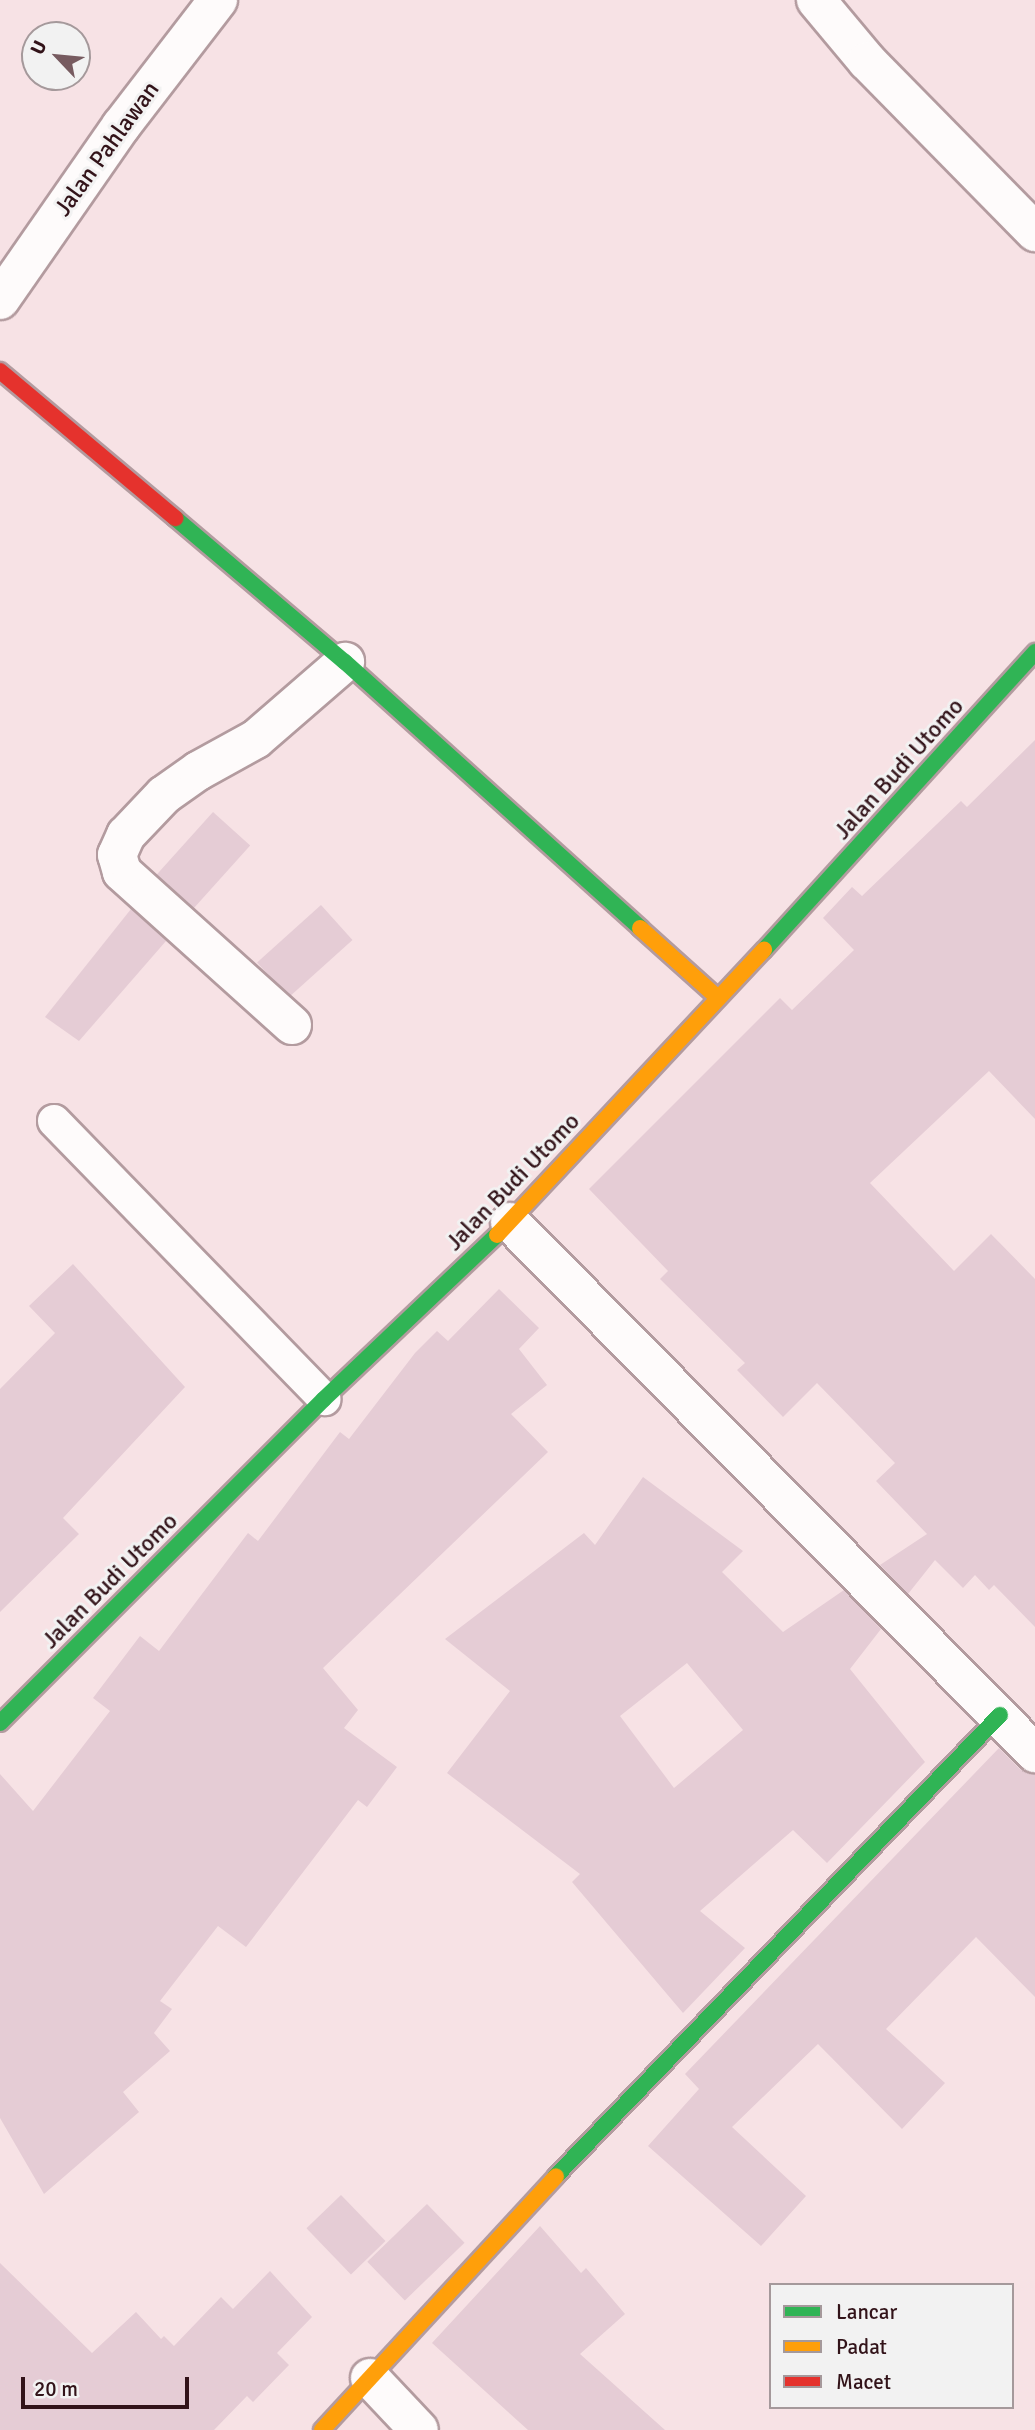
<!DOCTYPE html>
<style>
body{margin:0}
#map{position:relative;width:1035px;height:2430px;overflow:hidden;background:#f7e2e5;font-family:Signika,sans-serif}
div>[style]{position:absolute}
.building>*{inset:0;background:#e5ccd5;transform-origin:0 0}
.roads{filter:drop-shadow(2px 0 #b39b9f) drop-shadow(-2px 0 #b39b9f) drop-shadow(0 2px #b39b9f) drop-shadow(0 -2px #b39b9f)}
.lane>*{height:32px;margin:-16px;padding:0 16px;transform-origin:16px;border-radius:16px;background:#fefbfb}
.street>*{height:38px;margin:-19px;padding:0 19px;transform-origin:19px;border-radius:19px;background:#fefbfb}
.fast>*{height:16px;margin:-8px;padding:0 8px;transform-origin:8px;border-radius:8px;background:#30b455}
.slow>*{height:16px;margin:-8px;padding:0 8px;transform-origin:8px;border-radius:8px;background:#ff9f0a}
.jam>*{height:16px;margin:-8px;padding:0 8px;transform-origin:8px;border-radius:8px;background:#e5322d}
span{translate:-50% -50%;white-space:nowrap;text-align:center;line-height:1.15;-webkit-text-stroke:6px #f2f2f2;paint-order:stroke}
.street-label{font-size:24px;color:#321319}
.legend{position:absolute;left:769px;top:2283px;width:245px;height:126px;box-sizing:border-box;background:#f2f2f2;border:2px solid #a5999b;margin:0;padding:9px 12px;list-style:none;font-size:21px;color:#321319}
.legend li{display:flex;align-items:center;gap:14px;height:35px}
.legend b{width:35px;border:2px solid #a5999b}
.north{position:absolute;left:21px;top:21px;width:70px;height:70px;box-sizing:border-box;background:#f2f2f2;border:2px solid #a5999b;border-radius:50%;rotate:296deg;font-size:19px;font-weight:700;line-height:28px;text-align:center;color:#321319}
.north::after{content:'';display:block;margin:auto;width:24px;height:32px;background:#775b60;clip-path:polygon(50% 0,100% 100%,50% 72%,0 100%)}
.scale{position:absolute;left:21px;top:2377px;width:168px;height:32px;box-sizing:border-box;border:4px solid #321319;border-top:0;padding-left:9px;font-size:21px;line-height:24px;white-space:nowrap;color:#321319;-webkit-text-stroke:5px #f2f2f2;paint-order:stroke}
</style>
<div id="map">
<div class="building">
<div style="clip-path:polygon(1035px 740px,1035px 1119px,989px 1071px,870px 1183px,954px 1271px,991px 1234px,1035px 1279px,1035px 1627px,994px 1585px,989px 1590px,975px 1575px,963px 1588px,935px 1560px,908px 1594px,880px 1565px,927px 1534px,876px 1481px,895px 1463px,817px 1383px,783px 1417px,737px 1370px,745px 1363px,660px 1279px,668px 1271px,589px 1189px,780px 998px,792px 1010px,854px 950px,823px 918px,852px 887px,862px 896px,961px 801px,967px 807px)"></div>
<div style="left:213px;top:812px;width:50px;height:84px;rotate:42deg"></div>
<div style="left:321px;top:905px;width:47px;height:86px;rotate:48deg"></div>
<div style="clip-path:polygon(131px 909px,166px 941px,79px 1041px,45px 1017px)"></div>
<div style="clip-path:polygon(73px 1264px,185px 1387px,63px 1518px,79px 1534px,0 1612px,0 1389px,55px 1333px,29px 1306px)"></div>
<div style="clip-path:polygon(499px 1289px,539px 1328px,519px 1349px,547px 1385px,511px 1414px,548px 1452px,323px 1668px,358px 1710px,344px 1728px,397px 1767px,367px 1807px,358px 1800px,246px 1947px,218px 1926px,160px 2001px,172px 2009px,154px 2033px,170px 2051px,123px 2092px,139px 2112px,44px 2194px,0 2118px,0 1774px,33px 1811px,110px 1711px,93px 1698px,140px 1636px,159px 1651px,248px 1533px,258px 1541px,340px 1432px,349px 1439px,415px 1353px,437px 1331px,448px 1341px)"></div>
<div style="clip-path:polygon(evenodd,643px 1477px,743px 1551px,722px 1572px,783px 1632px,844px 1590px,881px 1629px,850px 1669px,925px 1762px,827px 1863px,793px 1830px,700px 1911px,745px 1948px,683px 2013px,572px 1882px,580px 1874px,447px 1773px,510px 1691px,445px 1639px,584px 1533px,595px 1545px,643px 1477px,687px 1663px,743px 1730px,674px 1788px,620px 1716px,687px 1663px)"></div>
<div style="clip-path:polygon(999px 1748px,1020px 1769px,1035px 1774px,1035px 1997px,976px 1937px,886px 2029px,945px 2083px,902px 2129px,818px 2044px,732px 2127px,806px 2196px,761px 2246px,648px 2146px,699px 2089px,685px 2074px)"></div>
<div style="left:341px;top:2195px;width:64px;height:48px;rotate:46deg"></div>
<div style="left:427px;top:2204px;width:54px;height:83px;rotate:46deg"></div>
<div style="clip-path:polygon(540px 2226px,581px 2273px,586px 2268px,625px 2314px,580px 2354px,665px 2430px,528px 2430px,432px 2343px)"></div>
<div style="clip-path:polygon(0 2263px,92px 2353px,136px 2312px,161px 2339px,164px 2336px,174px 2346px,221px 2297px,233px 2309px,270px 2271px,312px 2317px,277px 2353px,289px 2365px,253px 2402px,247px 2396px,214px 2430px,0 2430px)"></div>
</div>
<div class="roads">
<div class="lane">
<div style="left:54px;top:1121px;width:388px;rotate:45.8deg"></div>
</div>
<div class="street">
<div style="left:816px;top:0;width:80px;rotate:50.1deg"></div>
<div style="left:867px;top:61px;width:240px;rotate:45.5deg"></div>
<div style="left:0;top:300px;width:212px;rotate:-55.2deg"></div>
<div style="left:121px;top:126px;width:159px;rotate:-52.4deg"></div>
<div style="left:292px;top:1025px;width:229px;rotate:-138deg"></div>
<div style="left:122px;top:872px;width:18px;rotate:-106deg"></div>
<div style="left:117px;top:855px;width:22px;rotate:-66deg"></div>
<div style="left:126px;top:835px;width:55px;rotate:-46.5deg"></div>
<div style="left:164px;top:795px;width:42px;rotate:-35.2deg"></div>
<div style="left:198px;top:771px;width:66px;rotate:-28.9deg"></div>
<div style="left:256px;top:739px;width:118px;rotate:-40.9deg"></div>
<div style="left:510px;top:1222px;width:747px;rotate:45.33deg"></div>
<div style="left:370px;top:2378px;width:71px;rotate:46.7deg"></div>
</div>
<div class="fast">
<div style="left:175px;top:518px;width:223px;rotate:40.3deg"></div>
<div style="left:345px;top:662px;width:397px;rotate:42deg"></div>
<div style="left:764px;top:950px;width:403px;rotate:-47.7deg"></div>
<div style="left:0;top:1723px;width:458px;rotate:-45deg"></div>
<div style="left:324px;top:1399px;width:238px;rotate:-43.5deg"></div>
<div style="left:556px;top:2176px;width:640px;rotate:-46.08deg"></div>
</div>
<div class="slow">
<div style="left:640px;top:928px;width:105px;rotate:41.9deg"></div>
<div style="left:497px;top:1235px;width:391px;rotate:-46.9deg"></div>
<div style="left:322px;top:2430px;width:345px;rotate:-47.3deg"></div>
</div>
<div class="jam">
<div style="left:0;top:371px;width:229px;rotate:40deg"></div>
</div>
</div>
<div class="street-label">
<span style="left:107px;top:149px;rotate:-54deg">Jalan Pahlawan</span>
<span style="left:899px;top:769px;rotate:-48deg">Jalan Budi Utomo</span>
<span style="left:513px;top:1182px;rotate:-46deg">Jalan Budi Utomo</span>
<span style="left:110px;top:1581px;rotate:-45deg">Jalan Budi Utomo</span>
</div>
<ul class="legend">
<li><b style="height:9px;background:#30b455"></b>Lancar</li>
<li><b style="height:9px;background:#ff9f0a"></b>Padat</li>
<li><b style="height:9px;background:#e5322d"></b>Macet</li>
</ul>
<div class="north">U</div>
<div class="scale">20 m</div>
</div>
